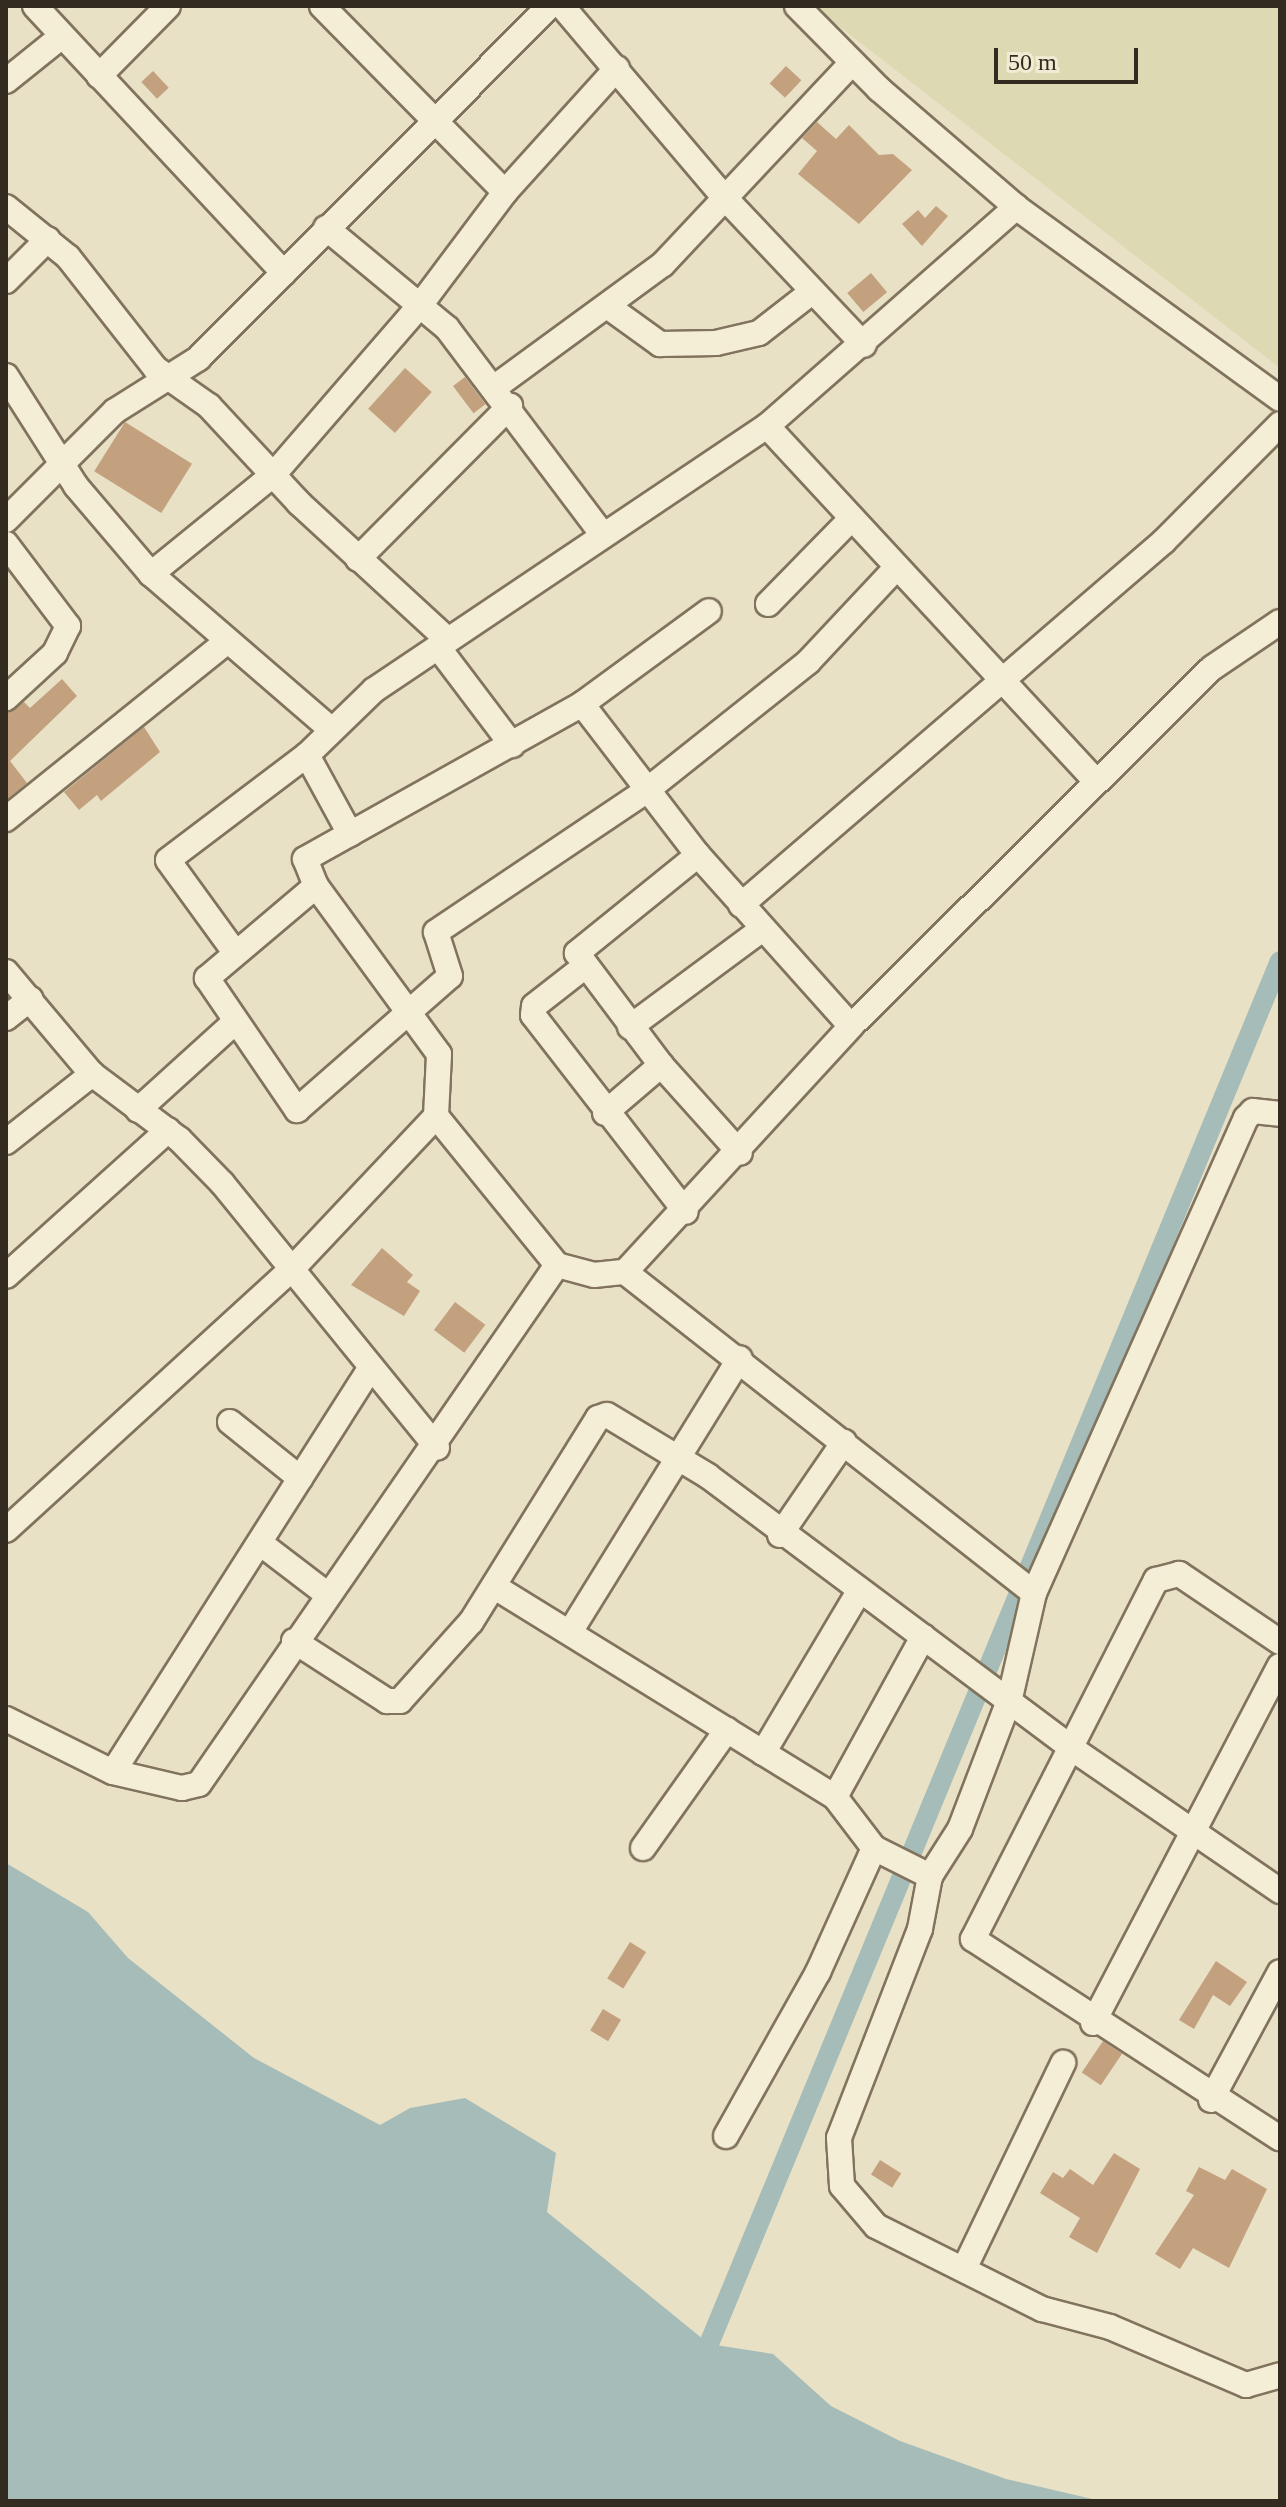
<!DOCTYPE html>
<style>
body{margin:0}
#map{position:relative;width:1286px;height:2507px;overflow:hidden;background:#e9e1c5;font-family:"Times New Roman",serif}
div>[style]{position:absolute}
.farmland>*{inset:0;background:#dddab3}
.water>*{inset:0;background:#a6bcb8}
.canal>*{height:20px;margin:-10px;padding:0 10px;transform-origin:10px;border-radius:10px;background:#a6bcb8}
.building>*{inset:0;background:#c3a17f;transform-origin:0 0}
.roads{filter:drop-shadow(2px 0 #81735d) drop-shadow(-2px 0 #81735d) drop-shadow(0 2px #81735d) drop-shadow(0 -2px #81735d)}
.minor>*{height:24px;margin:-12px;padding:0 12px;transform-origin:12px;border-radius:12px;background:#f4eed7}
span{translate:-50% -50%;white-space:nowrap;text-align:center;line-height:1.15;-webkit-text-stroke:6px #f1ebd3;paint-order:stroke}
.frame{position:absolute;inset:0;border:8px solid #332b1f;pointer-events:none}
.scale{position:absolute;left:994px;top:48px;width:144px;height:36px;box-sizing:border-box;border:4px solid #332b1f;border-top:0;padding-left:10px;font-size:24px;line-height:28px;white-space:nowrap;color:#332b1f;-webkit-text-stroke:6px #f1ebd3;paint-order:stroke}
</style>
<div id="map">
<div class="farmland">
<div style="clip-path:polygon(813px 6px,1280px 6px,1280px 368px)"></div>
</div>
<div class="water">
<div style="clip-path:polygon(6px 1863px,88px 1912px,128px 1958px,254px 2058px,380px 2125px,410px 2108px,465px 2098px,556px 2153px,547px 2212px,709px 2344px,773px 2354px,831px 2406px,900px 2441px,1006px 2479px,1101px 2501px,6px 2501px)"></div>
</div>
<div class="canal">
<div style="left:709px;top:2344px;width:1496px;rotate:-67.57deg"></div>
</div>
<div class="building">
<div style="left:786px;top:66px;width:21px;height:24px;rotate:43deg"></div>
<div style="left:153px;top:71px;width:23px;height:16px;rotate:47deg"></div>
<div style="clip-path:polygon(817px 122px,836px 139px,849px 125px,879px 155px,893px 154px,912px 170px,859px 224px,798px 174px,817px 151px,802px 138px)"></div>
<div style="clip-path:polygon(936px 206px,948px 216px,922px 246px,902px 224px,918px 210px,925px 218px)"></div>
<div style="left:871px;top:273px;width:25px;height:31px;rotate:50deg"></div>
<div style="left:405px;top:368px;width:36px;height:55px;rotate:42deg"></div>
<div style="left:465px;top:377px;width:34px;height:15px;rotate:53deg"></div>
<div style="left:125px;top:422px;width:79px;height:58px;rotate:32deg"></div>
<div style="clip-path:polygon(62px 679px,77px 696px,10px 761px,27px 783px,6px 800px,6px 713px,24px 702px,30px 708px)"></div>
<div style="clip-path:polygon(144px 727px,160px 752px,101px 801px,97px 795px,79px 810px,64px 792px)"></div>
<div style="clip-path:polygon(382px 1248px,413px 1275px,407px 1282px,420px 1291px,404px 1316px,351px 1285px)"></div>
<div style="left:455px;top:1302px;width:38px;height:35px;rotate:37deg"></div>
<div style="left:630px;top:1942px;width:19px;height:43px;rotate:32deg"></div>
<div style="clip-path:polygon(1216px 1961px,1247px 1982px,1230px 2006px,1213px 1995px,1194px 2029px,1179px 2020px)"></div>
<div style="left:603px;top:2009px;width:21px;height:25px;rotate:31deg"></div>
<div style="left:1103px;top:2041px;width:23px;height:38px;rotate:34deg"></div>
<div style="clip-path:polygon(1114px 2153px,1140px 2169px,1097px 2253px,1069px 2237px,1080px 2218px,1040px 2193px,1053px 2172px,1063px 2178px,1070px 2169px,1093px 2185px)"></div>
<div style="left:880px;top:2160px;width:25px;height:17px;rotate:32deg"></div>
<div style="clip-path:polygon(1199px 2167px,1225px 2180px,1232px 2169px,1267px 2189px,1229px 2268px,1193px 2248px,1180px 2269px,1155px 2254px,1194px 2195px,1186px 2191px)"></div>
</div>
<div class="roads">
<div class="minor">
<div style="left:35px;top:6px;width:365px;rotate:47deg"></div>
<div style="left:322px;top:6px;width:261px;rotate:45.5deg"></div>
<div style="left:562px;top:6px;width:252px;rotate:49.7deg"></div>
<div style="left:725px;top:198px;width:202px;rotate:46.6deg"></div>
<div style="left:797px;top:6px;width:117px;rotate:45.3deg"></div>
<div style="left:879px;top:89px;width:181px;rotate:40.7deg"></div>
<div style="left:1016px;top:207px;width:326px;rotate:36deg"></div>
<div style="left:99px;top:76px;width:98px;rotate:-45.4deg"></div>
<div style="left:6px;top:81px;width:72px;rotate:-38.8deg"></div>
<div style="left:6px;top:207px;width:80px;rotate:38.9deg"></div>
<div style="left:68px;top:257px;width:141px;rotate:51.9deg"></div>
<div style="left:155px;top:368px;width:66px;rotate:35.1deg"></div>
<div style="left:209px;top:406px;width:132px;rotate:47.1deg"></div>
<div style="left:299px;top:503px;width:202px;rotate:42.6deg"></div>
<div style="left:326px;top:228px;width:157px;rotate:39.6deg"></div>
<div style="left:447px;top:328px;width:259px;rotate:53deg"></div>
<div style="left:6px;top:281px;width:59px;rotate:-45deg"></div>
<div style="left:610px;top:308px;width:62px;rotate:35.8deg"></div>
<div style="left:660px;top:344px;width:56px;rotate:-1deg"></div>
<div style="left:716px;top:343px;width:44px;rotate:-13.1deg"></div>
<div style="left:759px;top:333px;width:68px;rotate:-37.9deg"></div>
<div style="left:6px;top:376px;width:130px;rotate:57.5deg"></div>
<div style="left:76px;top:486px;width:116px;rotate:49.6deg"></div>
<div style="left:151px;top:574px;width:234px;rotate:40.8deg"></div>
<div style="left:495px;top:387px;width:208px;rotate:-36.2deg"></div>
<div style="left:663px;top:264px;width:274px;rotate:-46.8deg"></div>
<div style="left:767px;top:426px;width:485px;rotate:47.2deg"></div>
<div style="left:6px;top:520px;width:154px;rotate:-45deg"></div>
<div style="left:115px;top:411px;width:99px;rotate:-32.2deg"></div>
<div style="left:199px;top:358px;width:497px;rotate:-45.1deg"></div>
<div style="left:6px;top:544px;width:103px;rotate:52.9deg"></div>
<div style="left:68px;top:626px;width:30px;rotate:116deg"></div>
<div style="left:55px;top:653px;width:67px;rotate:137.4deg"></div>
<div style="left:358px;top:559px;width:216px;rotate:-45.2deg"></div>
<div style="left:151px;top:574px;width:159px;rotate:-39.1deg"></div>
<div style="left:274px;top:474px;width:220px;rotate:-49.1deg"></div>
<div style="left:418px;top:308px;width:145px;rotate:-53.1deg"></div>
<div style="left:505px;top:192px;width:167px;rotate:-47.9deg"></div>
<div style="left:768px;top:604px;width:120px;rotate:-45.7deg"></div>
<div style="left:438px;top:647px;width:123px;rotate:52.9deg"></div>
<div style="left:582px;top:704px;width:190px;rotate:52.5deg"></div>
<div style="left:698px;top:855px;width:229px;rotate:48.2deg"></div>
<div style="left:307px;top:755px;width:90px;rotate:61.4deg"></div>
<div style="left:6px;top:819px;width:284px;rotate:-38.8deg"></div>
<div style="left:698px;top:855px;width:156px;rotate:141deg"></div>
<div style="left:577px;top:953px;width:140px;rotate:53.1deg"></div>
<div style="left:661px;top:1065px;width:118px;rotate:48.1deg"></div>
<div style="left:316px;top:886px;width:143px;rotate:139.8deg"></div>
<div style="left:207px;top:978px;width:160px;rotate:55.7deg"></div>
<div style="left:297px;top:1110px;width:203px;rotate:-41.2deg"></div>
<div style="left:450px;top:976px;width:46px;rotate:-107.7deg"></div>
<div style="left:436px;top:932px;width:253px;rotate:-33.9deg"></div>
<div style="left:646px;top:791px;width:207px;rotate:-38.5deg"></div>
<div style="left:808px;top:662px;width:130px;rotate:-46.9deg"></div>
<div style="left:741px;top:905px;width:558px;rotate:-40.71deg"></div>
<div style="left:1164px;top:541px;width:165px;rotate:-45.2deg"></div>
<div style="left:234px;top:951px;width:112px;rotate:-126deg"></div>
<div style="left:168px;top:860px;width:174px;rotate:-37.1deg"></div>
<div style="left:307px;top:755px;width:93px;rotate:-44.1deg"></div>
<div style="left:374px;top:690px;width:473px;rotate:-33.9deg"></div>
<div style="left:767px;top:426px;width:332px;rotate:-41.3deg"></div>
<div style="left:584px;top:967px;width:63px;rotate:142deg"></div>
<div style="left:534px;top:1006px;width:9px;rotate:96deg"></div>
<div style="left:533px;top:1015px;width:249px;rotate:52.2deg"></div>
<div style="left:6px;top:972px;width:133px;rotate:49.9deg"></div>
<div style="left:92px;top:1074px;width:109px;rotate:36.8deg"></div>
<div style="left:179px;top:1139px;width:62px;rotate:45.7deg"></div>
<div style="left:222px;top:1183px;width:341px;rotate:50.9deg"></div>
<div style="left:6px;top:1018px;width:31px;rotate:-38deg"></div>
<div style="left:630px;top:1027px;width:163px;rotate:-36.5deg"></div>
<div style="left:138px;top:1110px;width:130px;rotate:-42.2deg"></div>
<div style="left:605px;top:1113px;width:74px;rotate:-40.6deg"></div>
<div style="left:436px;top:1116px;width:192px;rotate:50.9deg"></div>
<div style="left:557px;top:1265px;width:38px;rotate:15deg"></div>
<div style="left:594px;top:1275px;width:31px;rotate:-6deg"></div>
<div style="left:625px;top:1272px;width:334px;rotate:-47.4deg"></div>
<div style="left:851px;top:1026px;width:508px;rotate:-44.76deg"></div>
<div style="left:1212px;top:668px;width:82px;rotate:-34.1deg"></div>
<div style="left:6px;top:1142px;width:110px;rotate:-38.3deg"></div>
<div style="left:625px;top:1272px;width:520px;rotate:38.13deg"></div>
<div style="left:1034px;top:1593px;width:108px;rotate:102.9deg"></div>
<div style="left:1010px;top:1698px;width:140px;rotate:110.9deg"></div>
<div style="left:960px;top:1829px;width:56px;rotate:122.6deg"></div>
<div style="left:930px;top:1876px;width:54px;rotate:100.7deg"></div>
<div style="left:920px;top:1929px;width:224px;rotate:111.2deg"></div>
<div style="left:839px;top:2138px;width:48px;rotate:86.4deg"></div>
<div style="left:842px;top:2186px;width:52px;rotate:49.6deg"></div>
<div style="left:876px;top:2226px;width:186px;rotate:26.6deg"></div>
<div style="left:1042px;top:2309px;width:70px;rotate:14.8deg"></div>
<div style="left:1110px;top:2327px;width:148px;rotate:23.1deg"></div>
<div style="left:1246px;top:2385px;width:35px;rotate:-16deg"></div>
<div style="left:6px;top:1276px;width:218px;rotate:-42deg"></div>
<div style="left:230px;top:1422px;width:90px;rotate:38.7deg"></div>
<div style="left:6px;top:1530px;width:389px;rotate:-42.4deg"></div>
<div style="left:293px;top:1268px;width:209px;rotate:-46.7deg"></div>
<div style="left:436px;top:1116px;width:62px;rotate:-87.2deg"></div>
<div style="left:439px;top:1054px;width:208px;rotate:-126.2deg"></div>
<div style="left:316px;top:886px;width:29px;rotate:-112deg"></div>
<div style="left:305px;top:859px;width:317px;rotate:-29.2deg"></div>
<div style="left:582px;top:704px;width:157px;rotate:-36.2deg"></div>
<div style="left:780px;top:1535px;width:113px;rotate:-55.5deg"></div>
<div style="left:260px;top:1543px;width:86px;rotate:37.4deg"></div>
<div style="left:495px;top:1587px;width:400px;rotate:31.7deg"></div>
<div style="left:835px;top:1797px;width:64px;rotate:52.6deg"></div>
<div style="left:874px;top:1848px;width:63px;rotate:26.6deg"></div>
<div style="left:1034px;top:1593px;width:520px;rotate:-65.95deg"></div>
<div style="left:1246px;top:1118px;width:10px;rotate:-45deg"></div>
<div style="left:1253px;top:1111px;width:27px;rotate:6deg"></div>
<div style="left:570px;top:1632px;width:322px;rotate:-58.2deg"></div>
<div style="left:294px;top:1641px;width:111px;rotate:32.8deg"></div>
<div style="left:387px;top:1701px;width:13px"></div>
<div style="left:400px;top:1701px;width:106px;rotate:-48.1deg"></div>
<div style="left:471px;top:1622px;width:240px;rotate:-58.1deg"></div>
<div style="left:598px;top:1418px;width:9px;rotate:-18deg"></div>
<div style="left:607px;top:1415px;width:118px;rotate:31.1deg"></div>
<div style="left:708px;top:1476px;width:454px;rotate:36.8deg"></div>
<div style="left:1071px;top:1748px;width:253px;rotate:34.4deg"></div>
<div style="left:1280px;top:1642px;width:122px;rotate:-146deg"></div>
<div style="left:1179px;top:1574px;width:24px;rotate:165deg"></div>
<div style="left:1156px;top:1580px;width:403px;rotate:117deg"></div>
<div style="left:973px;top:1939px;width:366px;rotate:33deg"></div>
<div style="left:6px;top:1719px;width:119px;rotate:26.4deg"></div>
<div style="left:113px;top:1772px;width:71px;rotate:13.1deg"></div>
<div style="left:182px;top:1788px;width:17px;rotate:-13deg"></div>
<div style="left:199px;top:1784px;width:630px;rotate:-55.4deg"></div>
<div style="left:763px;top:1753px;width:186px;rotate:-59.3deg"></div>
<div style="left:113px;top:1772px;width:475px;rotate:-57.5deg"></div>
<div style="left:835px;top:1797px;width:183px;rotate:-61.2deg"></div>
<div style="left:643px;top:1848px;width:145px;rotate:-54.6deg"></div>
<div style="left:1093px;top:2023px;width:403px;rotate:-62.4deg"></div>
<div style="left:1211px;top:2100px;width:145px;rotate:-61.7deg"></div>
<div style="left:726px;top:2136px;width:188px;rotate:-60.7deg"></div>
<div style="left:818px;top:1972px;width:136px;rotate:-65.7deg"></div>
<div style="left:964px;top:2269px;width:229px;rotate:-64.3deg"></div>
</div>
</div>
<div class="frame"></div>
<div class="scale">50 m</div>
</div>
